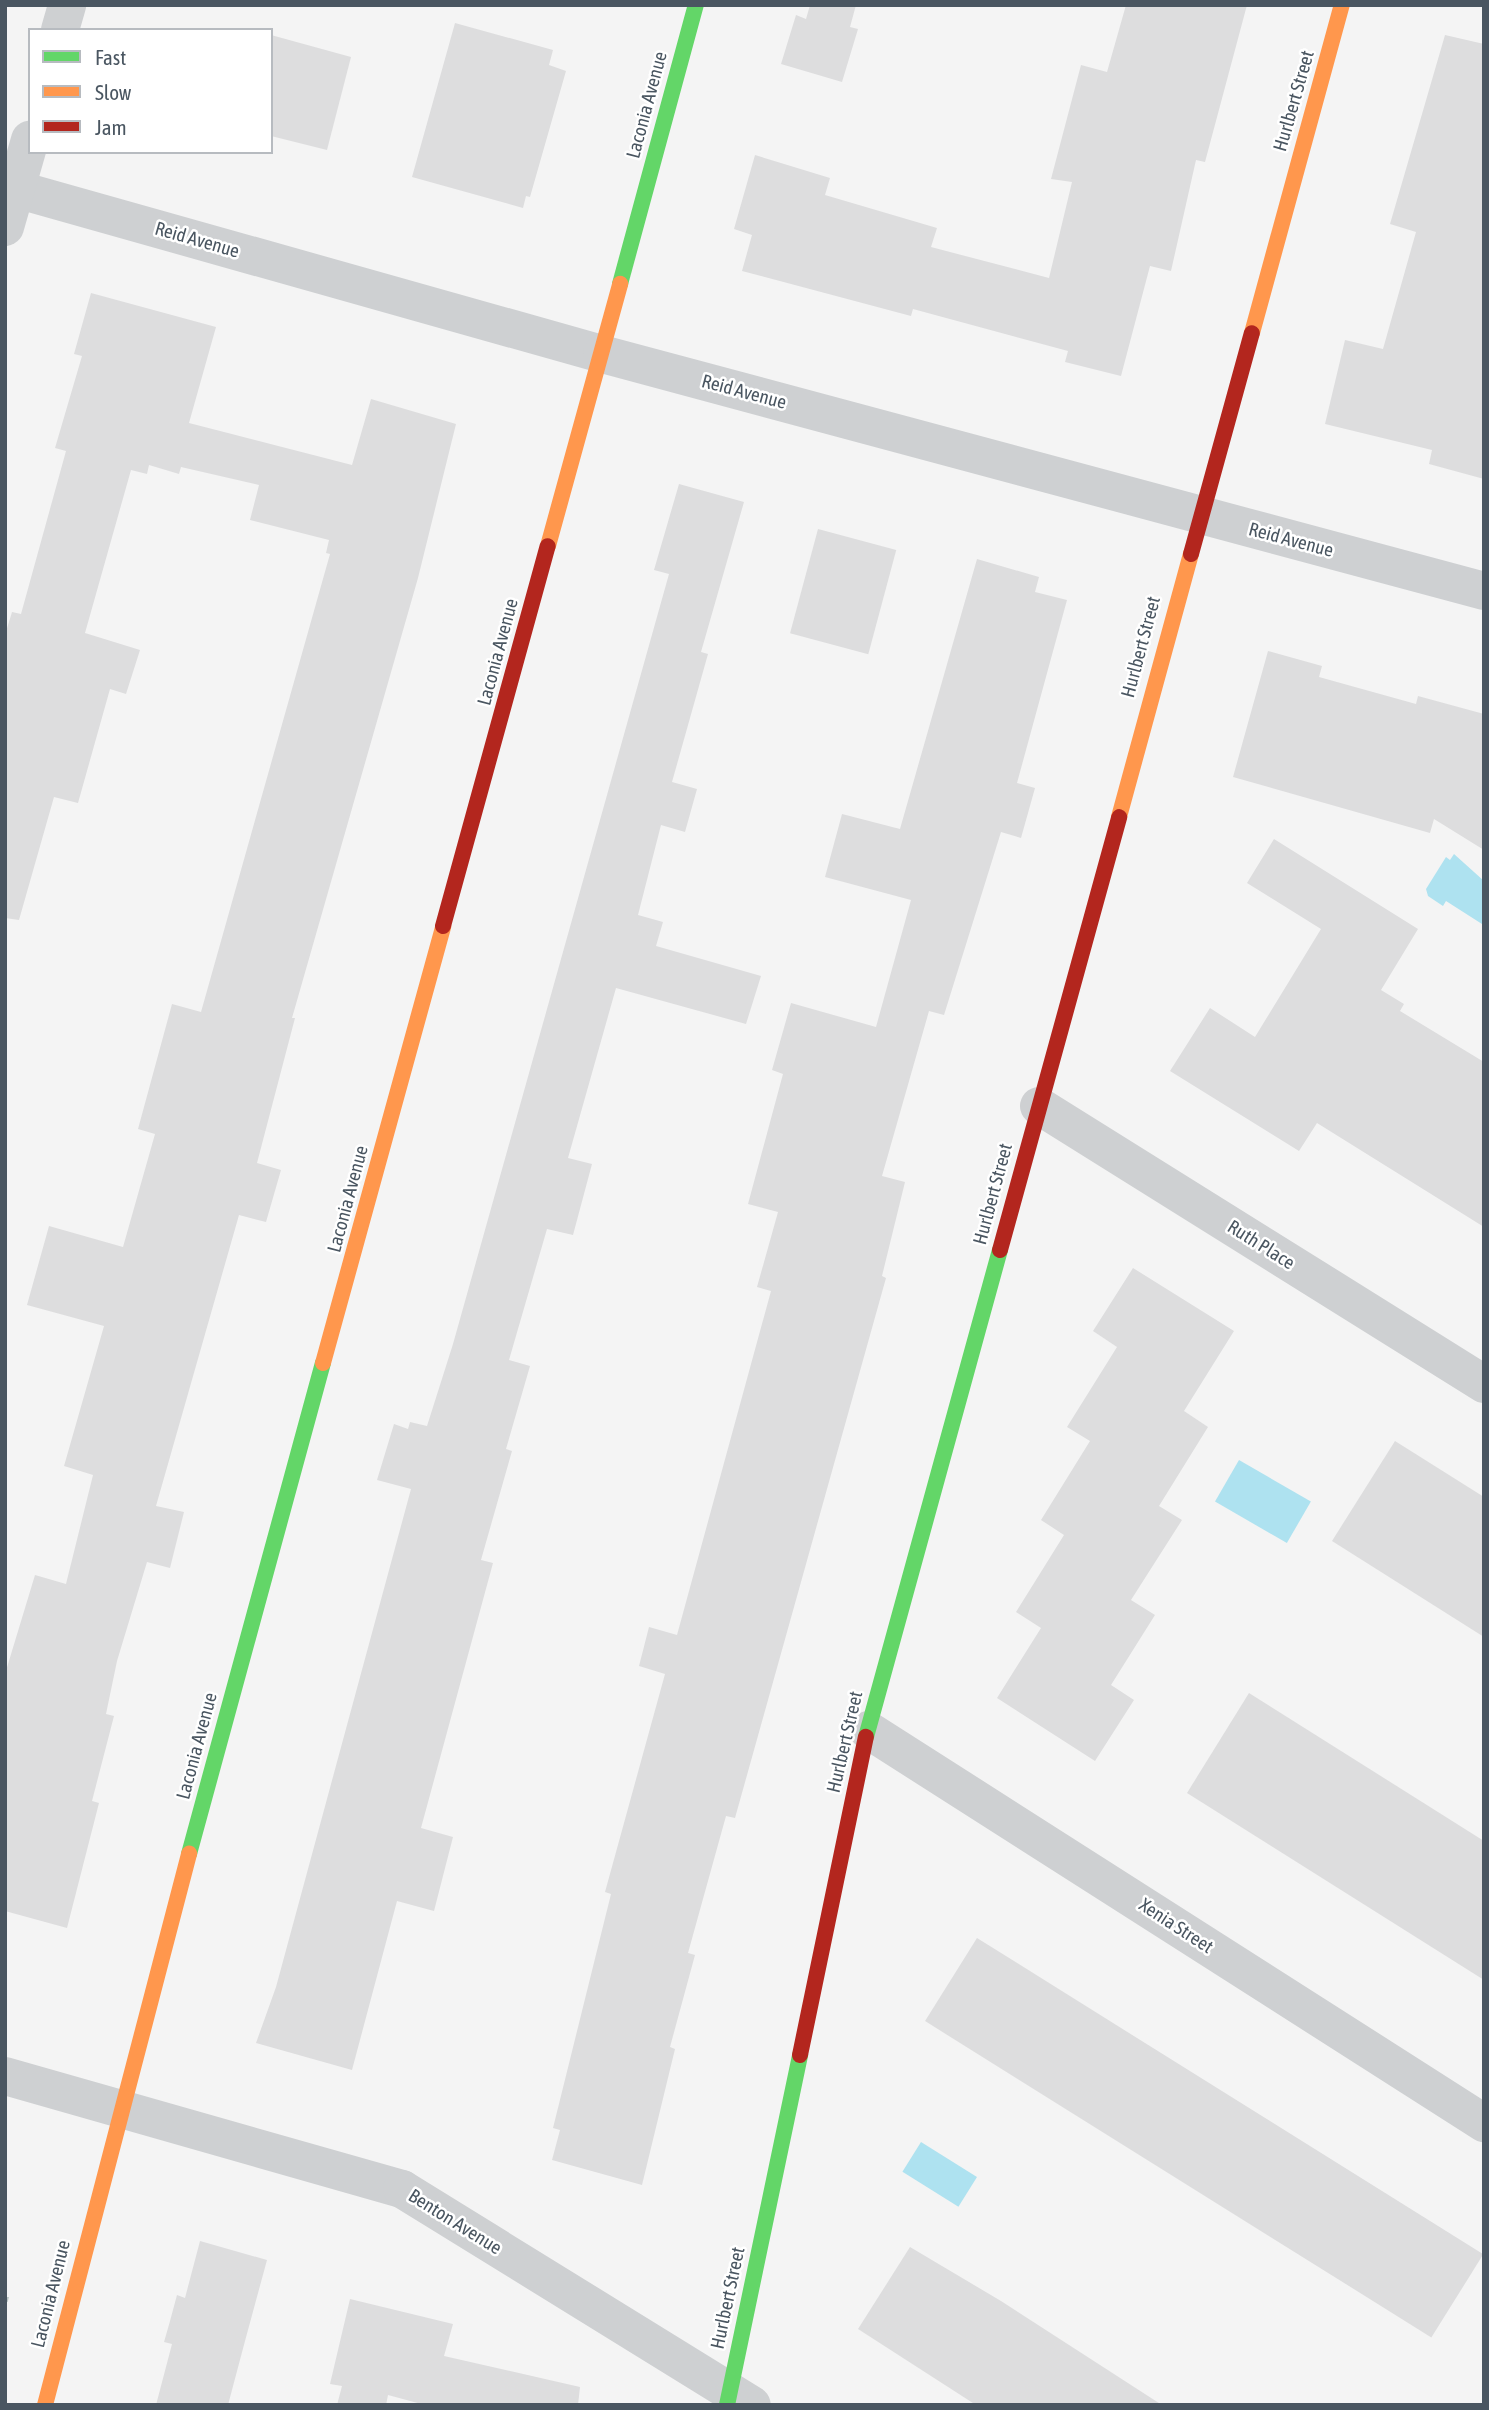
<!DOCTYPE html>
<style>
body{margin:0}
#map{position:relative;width:1489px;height:2410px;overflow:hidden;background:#f4f4f4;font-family:"Asap Condensed",sans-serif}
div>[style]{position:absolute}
.water>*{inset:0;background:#aee2f0;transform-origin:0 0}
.building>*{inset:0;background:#ddddde;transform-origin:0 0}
.path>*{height:4.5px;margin-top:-2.25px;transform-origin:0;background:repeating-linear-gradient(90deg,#bcc7c4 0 5px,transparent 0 8.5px)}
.street>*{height:38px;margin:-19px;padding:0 19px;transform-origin:19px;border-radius:19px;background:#ced0d2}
.fast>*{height:16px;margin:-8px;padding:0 8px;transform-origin:8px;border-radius:8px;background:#63d668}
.slow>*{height:16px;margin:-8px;padding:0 8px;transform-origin:8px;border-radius:8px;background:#ff974d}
.jam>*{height:16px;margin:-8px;padding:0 8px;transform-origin:8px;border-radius:8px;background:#b3261e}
span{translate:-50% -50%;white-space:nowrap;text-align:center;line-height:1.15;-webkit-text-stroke:5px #fff;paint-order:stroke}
.street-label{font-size:19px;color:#4a5661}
.frame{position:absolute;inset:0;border:7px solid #4a5661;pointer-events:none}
.legend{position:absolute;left:28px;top:28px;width:245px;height:126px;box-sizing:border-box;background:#fff;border:2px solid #b7bbc0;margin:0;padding:9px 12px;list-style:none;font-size:21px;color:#4a5661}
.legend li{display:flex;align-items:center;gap:14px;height:35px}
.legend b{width:35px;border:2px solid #b7bbc0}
</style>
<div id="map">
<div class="water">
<div style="clip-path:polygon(1454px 854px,1484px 881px,1482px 924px,1446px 901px,1443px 906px,1428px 896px,1426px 889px,1446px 857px,1450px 860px)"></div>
<div style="left:1239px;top:1460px;width:83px;height:48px;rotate:30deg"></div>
<div style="left:921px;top:2142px;width:66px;height:35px;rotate:32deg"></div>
</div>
<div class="building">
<div style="clip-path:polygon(810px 5px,856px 5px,850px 27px,858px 29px,842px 82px,781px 64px,796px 15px,806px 19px)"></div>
<div style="clip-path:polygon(1126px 5px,1247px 5px,1205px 162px,1196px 160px,1171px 271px,1150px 266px,1121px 376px,1065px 362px,1068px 351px,913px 309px,911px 316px,742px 271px,752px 235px,734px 229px,755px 155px,830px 178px,825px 195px,937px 228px,931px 247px,1049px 278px,1072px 182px,1051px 179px,1081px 65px,1107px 72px)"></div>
<div style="clip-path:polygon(455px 23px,553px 50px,549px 65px,566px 71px,530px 197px,526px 196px,523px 208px,412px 177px)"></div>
<div style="clip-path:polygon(271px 35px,351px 57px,327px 150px,271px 136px)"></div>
<div style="clip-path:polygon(1445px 35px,1484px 44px,1484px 479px,1429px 464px,1432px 450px,1325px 424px,1345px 340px,1383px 349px,1416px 232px,1390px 224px)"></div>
<div style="clip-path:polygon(91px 293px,216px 327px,189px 423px,352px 465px,371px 399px,456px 424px,418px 578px,292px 1018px,295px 1018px,257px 1163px,281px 1170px,266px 1222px,239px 1215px,156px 1506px,184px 1512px,170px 1568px,147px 1562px,117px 1661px,106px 1714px,114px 1716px,92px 1801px,99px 1803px,67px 1928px,5px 1911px,5px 1674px,35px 1575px,66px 1584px,93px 1475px,64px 1466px,104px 1326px,27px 1305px,49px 1226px,123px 1247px,155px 1134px,138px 1129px,172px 1004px,201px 1012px,330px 554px,326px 553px,329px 540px,250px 520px,259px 485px,181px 467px,179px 474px,149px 465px,147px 474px,131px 470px,85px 633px,140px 650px,126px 694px,110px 689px,78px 803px,54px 797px,19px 920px,5px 918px,5px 635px,12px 612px,21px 614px,66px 451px,55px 448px,82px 356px,74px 354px)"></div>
<div style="clip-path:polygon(679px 484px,744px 502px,701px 652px,708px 654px,672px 782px,697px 789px,685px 832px,661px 825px,638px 915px,663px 922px,656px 946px,761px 976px,746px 1024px,616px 988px,568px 1158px,592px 1164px,573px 1235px,547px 1229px,509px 1360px,530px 1366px,506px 1449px,512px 1451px,481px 1560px,493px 1563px,421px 1828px,453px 1837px,434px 1911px,397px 1901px,352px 2070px,256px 2043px,276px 1987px,411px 1489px,377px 1480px,394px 1424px,408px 1429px,410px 1422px,427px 1426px,453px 1344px,669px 574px,654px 570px)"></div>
<div style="left:818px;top:529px;width:81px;height:108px;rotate:15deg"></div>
<div style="clip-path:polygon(977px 559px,1039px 577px,1035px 592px,1067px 600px,1017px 783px,1035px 788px,1021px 838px,1001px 832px,944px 1015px,929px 1011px,882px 1176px,905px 1182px,882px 1276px,886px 1278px,735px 1818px,726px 1816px,688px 1953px,695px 1955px,670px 2047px,675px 2049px,642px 2185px,552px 2160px,560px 2130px,553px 2128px,611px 1894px,605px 1892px,665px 1674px,639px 1666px,649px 1627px,677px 1635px,771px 1291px,757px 1287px,778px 1212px,748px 1204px,783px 1074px,772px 1070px,791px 1003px,876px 1027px,911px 900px,825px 877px,842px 814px,900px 829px)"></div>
<div style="clip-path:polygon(1268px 651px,1322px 666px,1319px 677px,1416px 704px,1418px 696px,1484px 714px,1484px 850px,1434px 819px,1430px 833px,1233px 777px)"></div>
<div style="clip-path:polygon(1274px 839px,1418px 929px,1381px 990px,1404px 1004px,1400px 1011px,1484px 1062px,1484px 1227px,1317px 1123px,1299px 1151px,1170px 1071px,1210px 1008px,1255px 1037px,1321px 929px,1247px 883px)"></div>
<div style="clip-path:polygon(1133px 1268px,1234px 1331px,1184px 1411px,1208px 1427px,1159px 1506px,1182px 1520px,1131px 1600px,1155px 1615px,1111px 1685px,1134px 1700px,1095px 1761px,997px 1698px,1041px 1628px,1016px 1612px,1064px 1535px,1041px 1520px,1090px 1441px,1067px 1427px,1117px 1347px,1093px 1331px)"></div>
<div style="clip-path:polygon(1395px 1441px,1484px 1497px,1484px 1637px,1332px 1541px)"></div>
<div style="clip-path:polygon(1249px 1693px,1484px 1841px,1484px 1980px,1187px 1793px)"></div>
<div style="left:977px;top:1938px;width:597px;height:98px;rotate:32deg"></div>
<div style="clip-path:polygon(200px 2241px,267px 2260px,245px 2341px,228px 2405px,156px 2405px,172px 2344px,164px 2342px,170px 2321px,177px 2295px,185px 2298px)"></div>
<div style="clip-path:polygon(910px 2247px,1001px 2301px,1162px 2405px,976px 2405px,858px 2329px)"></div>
<div style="clip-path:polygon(350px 2299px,453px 2324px,444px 2356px,580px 2387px,578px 2405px,425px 2405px,388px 2395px,386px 2405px,337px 2405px,342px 2386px,330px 2384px)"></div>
</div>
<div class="path">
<div style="left:5px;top:2301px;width:8px;rotate:-76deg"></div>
</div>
<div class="street">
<div style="left:60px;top:30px;width:26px;rotate:-74deg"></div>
<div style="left:5px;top:186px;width:620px;rotate:15.72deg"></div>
<div style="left:602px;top:354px;width:913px;rotate:15.04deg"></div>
<div style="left:5px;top:227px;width:91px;rotate:-74deg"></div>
<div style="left:1039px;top:1106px;width:525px;rotate:31.99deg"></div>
<div style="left:868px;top:1730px;width:731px;rotate:32.54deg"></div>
<div style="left:5px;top:2076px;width:413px;rotate:15.9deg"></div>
<div style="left:402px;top:2189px;width:411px;rotate:31.7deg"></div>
</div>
<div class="fast">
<div style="left:620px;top:284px;width:289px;rotate:-74.8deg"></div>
<div style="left:866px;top:1737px;width:505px;rotate:-74.62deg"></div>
<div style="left:189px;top:1854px;width:509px;rotate:-74.74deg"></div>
<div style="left:727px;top:2405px;width:358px;rotate:-78.2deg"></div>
</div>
<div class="slow">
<div style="left:1252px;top:333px;width:340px;rotate:-74.7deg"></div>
<div style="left:548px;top:546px;width:272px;rotate:-74.6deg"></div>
<div style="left:1119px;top:817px;width:273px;rotate:-74.7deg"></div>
<div style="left:323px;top:1363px;width:453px;rotate:-74.6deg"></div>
<div style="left:45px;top:2405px;width:570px;rotate:-75.35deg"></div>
</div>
<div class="jam">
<div style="left:1191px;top:554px;width:229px;rotate:-74.6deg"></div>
<div style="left:443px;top:926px;width:394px;rotate:-74.6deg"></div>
<div style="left:1000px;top:1250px;width:449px;rotate:-74.6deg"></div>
<div style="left:800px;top:2055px;width:325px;rotate:-78.3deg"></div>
</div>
<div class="street-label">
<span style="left:1294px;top:101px;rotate:-74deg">Hurlbert Street</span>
<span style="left:647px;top:105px;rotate:-75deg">Laconia Avenue</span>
<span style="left:197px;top:240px;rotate:16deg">Reid Avenue</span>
<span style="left:744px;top:392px;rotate:15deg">Reid Avenue</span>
<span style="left:1291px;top:540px;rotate:15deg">Reid Avenue</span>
<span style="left:1141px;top:647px;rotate:-75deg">Hurlbert Street</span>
<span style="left:498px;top:652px;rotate:-75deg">Laconia Avenue</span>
<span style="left:993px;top:1194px;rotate:-75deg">Hurlbert Street</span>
<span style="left:348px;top:1199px;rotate:-75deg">Laconia Avenue</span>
<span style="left:1261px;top:1245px;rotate:32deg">Ruth Place</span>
<span style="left:845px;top:1742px;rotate:-77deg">Hurlbert Street</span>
<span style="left:197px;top:1746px;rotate:-75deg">Laconia Avenue</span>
<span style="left:1176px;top:1926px;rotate:33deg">Xenia Street</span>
<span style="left:455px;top:2222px;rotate:32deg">Benton Avenue</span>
<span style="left:51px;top:2294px;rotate:-76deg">Laconia Avenue</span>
<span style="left:728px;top:2298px;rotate:-78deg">Hurlbert Street</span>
</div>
<div class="frame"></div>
<ul class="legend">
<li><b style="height:9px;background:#63d668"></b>Fast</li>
<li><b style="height:9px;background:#ff974d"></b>Slow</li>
<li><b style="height:9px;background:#b3261e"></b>Jam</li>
</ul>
</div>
